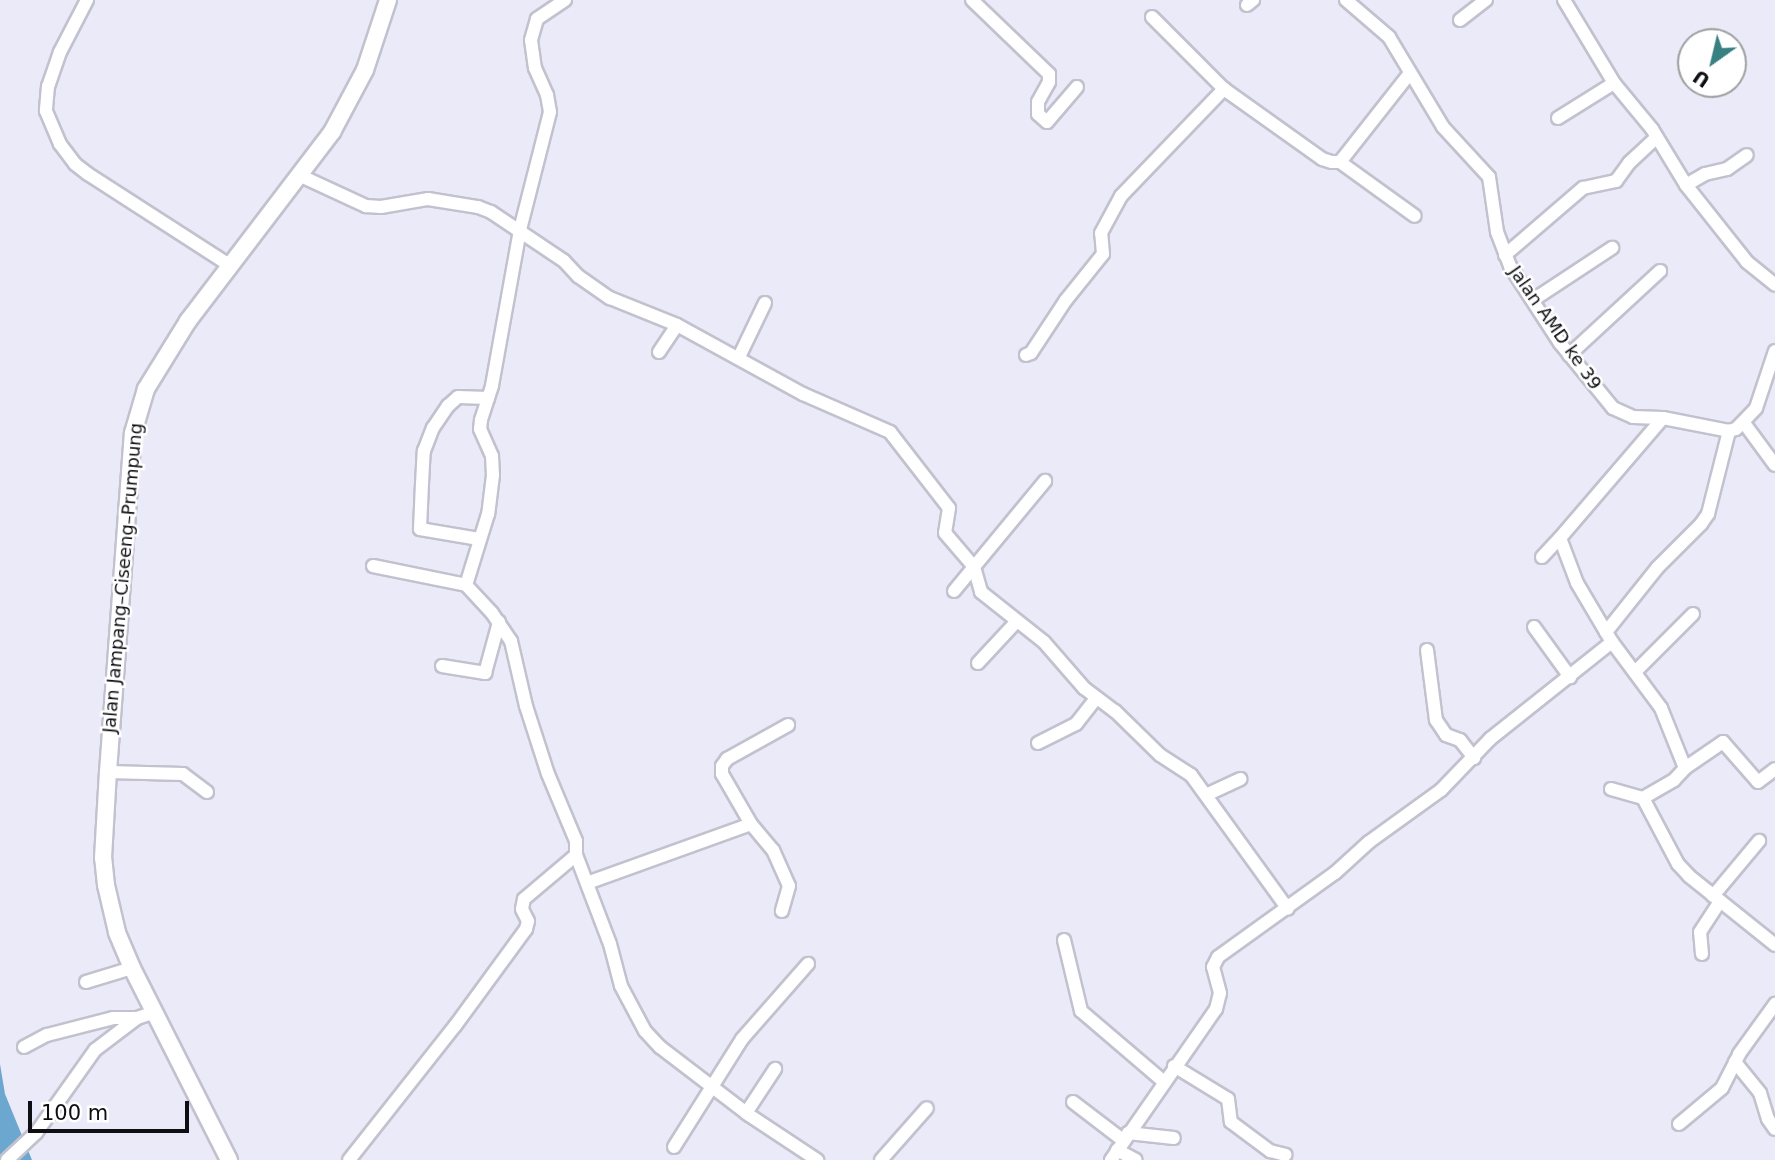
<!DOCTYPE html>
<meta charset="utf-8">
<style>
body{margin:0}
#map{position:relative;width:1775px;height:1160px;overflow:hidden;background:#ebeaf8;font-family:"DejaVu Sans",sans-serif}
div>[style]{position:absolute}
.water>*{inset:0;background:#6ca7cf}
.roads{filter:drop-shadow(2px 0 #c2c1ce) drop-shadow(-2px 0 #c2c1ce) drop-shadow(0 2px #c2c1ce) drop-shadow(0 -2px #c2c1ce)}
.minor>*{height:12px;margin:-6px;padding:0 6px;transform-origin:6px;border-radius:6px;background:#fff}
.major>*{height:16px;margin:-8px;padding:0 8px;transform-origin:8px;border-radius:8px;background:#fff}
span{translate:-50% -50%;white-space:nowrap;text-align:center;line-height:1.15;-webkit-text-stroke:5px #fff;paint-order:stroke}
.street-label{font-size:18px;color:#0f0f13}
.north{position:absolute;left:1677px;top:28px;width:70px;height:70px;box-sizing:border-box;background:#fff;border:2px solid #9f9fa1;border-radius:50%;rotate:214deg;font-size:19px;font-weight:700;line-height:28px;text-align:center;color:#0f0f13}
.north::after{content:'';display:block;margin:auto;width:24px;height:32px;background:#388182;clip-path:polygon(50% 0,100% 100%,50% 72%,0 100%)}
.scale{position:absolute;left:28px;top:1101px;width:161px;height:32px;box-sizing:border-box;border:4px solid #0f0f13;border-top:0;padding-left:9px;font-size:21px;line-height:24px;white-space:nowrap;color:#0f0f13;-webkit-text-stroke:5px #fff;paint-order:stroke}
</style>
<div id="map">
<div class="water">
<div style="clip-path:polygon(0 1064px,5px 1094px,32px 1160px,0 1160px)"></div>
</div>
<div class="roads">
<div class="minor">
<div style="left:87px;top:0;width:59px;rotate:117.4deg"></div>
<div style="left:60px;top:52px;width:36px;rotate:109deg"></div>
<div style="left:48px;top:86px;width:25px;rotate:95deg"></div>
<div style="left:46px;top:111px;width:36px;rotate:67deg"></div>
<div style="left:60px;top:144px;width:25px;rotate:53deg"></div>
<div style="left:75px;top:164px;width:16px;rotate:38deg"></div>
<div style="left:88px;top:174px;width:170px;rotate:32.8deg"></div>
<div style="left:565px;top:0;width:34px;rotate:146deg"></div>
<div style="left:537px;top:19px;width:22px;rotate:106deg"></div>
<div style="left:531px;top:40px;width:28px;rotate:82deg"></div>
<div style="left:535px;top:68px;width:30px;rotate:66deg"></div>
<div style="left:547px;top:95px;width:17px;rotate:80deg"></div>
<div style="left:550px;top:112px;width:122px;rotate:104.3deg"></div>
<div style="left:520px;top:230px;width:158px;rotate:100.2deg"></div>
<div style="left:492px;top:386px;width:36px;rotate:108deg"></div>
<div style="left:481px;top:420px;width:9px;rotate:96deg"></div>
<div style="left:480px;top:429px;width:30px;rotate:66deg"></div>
<div style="left:492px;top:456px;width:19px;rotate:87deg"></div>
<div style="left:493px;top:475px;width:39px;rotate:97deg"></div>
<div style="left:488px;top:514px;width:74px;rotate:107.2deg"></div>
<div style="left:466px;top:585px;width:38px;rotate:47deg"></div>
<div style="left:492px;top:613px;width:34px;rotate:56deg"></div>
<div style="left:511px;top:641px;width:67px;rotate:77deg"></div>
<div style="left:526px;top:706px;width:71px;rotate:72.1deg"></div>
<div style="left:548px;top:774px;width:73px;rotate:67.3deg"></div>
<div style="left:576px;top:841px;width:14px;rotate:90deg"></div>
<div style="left:576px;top:855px;width:95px;rotate:69.1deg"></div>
<div style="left:610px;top:944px;width:43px;rotate:75.3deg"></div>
<div style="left:621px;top:986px;width:51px;rotate:61.9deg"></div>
<div style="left:645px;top:1031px;width:22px;rotate:47deg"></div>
<div style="left:660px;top:1047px;width:112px;rotate:37.4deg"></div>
<div style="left:749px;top:1115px;width:82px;rotate:33.5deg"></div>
<div style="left:972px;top:0;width:107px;rotate:43.9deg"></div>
<div style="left:1049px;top:74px;width:8px;rotate:90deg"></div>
<div style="left:1049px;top:82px;width:23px;rotate:119deg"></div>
<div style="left:1038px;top:102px;width:12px;rotate:90deg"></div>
<div style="left:1038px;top:114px;width:12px;rotate:42deg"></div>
<div style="left:1047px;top:122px;width:46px;rotate:-49.4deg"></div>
<div style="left:1346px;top:0;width:57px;rotate:40.7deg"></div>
<div style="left:1389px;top:37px;width:105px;rotate:59deg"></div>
<div style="left:1443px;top:127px;width:68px;rotate:47.4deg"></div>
<div style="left:1489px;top:177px;width:56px;rotate:81.7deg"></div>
<div style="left:1497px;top:232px;width:36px;rotate:69deg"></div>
<div style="left:1510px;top:266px;width:92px;rotate:57deg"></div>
<div style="left:1560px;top:343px;width:84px;rotate:50.8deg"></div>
<div style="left:1613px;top:408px;width:22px;rotate:24deg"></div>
<div style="left:1633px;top:417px;width:30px;rotate:2deg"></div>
<div style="left:1663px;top:418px;width:67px;rotate:11.1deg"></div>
<div style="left:1729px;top:431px;width:7px;rotate:-16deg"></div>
<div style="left:1736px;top:429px;width:29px;rotate:-46deg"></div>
<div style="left:1756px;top:408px;width:60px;rotate:-71.6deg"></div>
<div style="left:1564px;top:0;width:97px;rotate:58.9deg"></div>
<div style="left:1614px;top:83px;width:60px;rotate:50.4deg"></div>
<div style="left:1652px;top:129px;width:66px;rotate:58.7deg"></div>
<div style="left:1686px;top:185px;width:98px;rotate:51.6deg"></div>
<div style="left:1747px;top:262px;width:36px;rotate:39deg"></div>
<div style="left:1247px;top:5px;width:8px;rotate:-40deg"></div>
<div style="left:1152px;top:17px;width:102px;rotate:45deg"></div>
<div style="left:1460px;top:20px;width:33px;rotate:-38deg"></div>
<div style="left:1558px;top:118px;width:66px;rotate:-32deg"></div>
<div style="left:1340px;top:162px;width:92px;rotate:35.8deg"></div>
<div style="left:301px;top:176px;width:72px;rotate:24.8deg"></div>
<div style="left:366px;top:206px;width:15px;rotate:4deg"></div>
<div style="left:381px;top:207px;width:48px;rotate:-9.7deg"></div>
<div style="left:428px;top:199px;width:51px;rotate:9.1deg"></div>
<div style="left:478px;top:207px;width:14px;rotate:21deg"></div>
<div style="left:491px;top:212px;width:88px;rotate:33.9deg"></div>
<div style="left:564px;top:261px;width:21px;rotate:47deg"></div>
<div style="left:578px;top:276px;width:39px;rotate:35deg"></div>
<div style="left:610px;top:298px;width:72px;rotate:21.9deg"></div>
<div style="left:677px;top:325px;width:144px;rotate:28.7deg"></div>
<div style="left:803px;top:394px;width:95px;rotate:23.6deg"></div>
<div style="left:890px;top:432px;width:96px;rotate:52.2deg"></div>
<div style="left:949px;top:508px;width:25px;rotate:99deg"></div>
<div style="left:945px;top:533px;width:45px;rotate:49.5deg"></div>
<div style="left:974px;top:567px;width:26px;rotate:74deg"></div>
<div style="left:981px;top:592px;width:80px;rotate:38.4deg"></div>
<div style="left:1044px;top:642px;width:61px;rotate:49deg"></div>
<div style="left:1084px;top:688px;width:39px;rotate:37deg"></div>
<div style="left:1115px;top:711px;width:63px;rotate:44.4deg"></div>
<div style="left:1160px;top:755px;width:37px;rotate:33deg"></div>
<div style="left:1191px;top:775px;width:165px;rotate:54.1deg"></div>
<div style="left:1686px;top:185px;width:22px;rotate:-30deg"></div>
<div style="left:1705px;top:174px;width:23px;rotate:-13deg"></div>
<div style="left:1727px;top:169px;width:24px;rotate:-35deg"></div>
<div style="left:1505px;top:255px;width:103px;rotate:-40.7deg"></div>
<div style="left:1583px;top:188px;width:34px;rotate:-12deg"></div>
<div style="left:1616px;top:181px;width:22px;rotate:-54deg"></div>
<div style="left:1629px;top:163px;width:38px;rotate:-43deg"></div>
<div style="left:1533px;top:300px;width:95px;rotate:-33.4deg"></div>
<div style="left:659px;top:352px;width:32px;rotate:-56deg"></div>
<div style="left:1026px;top:355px;width:5px;rotate:-22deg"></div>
<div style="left:1031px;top:353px;width:64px;rotate:-56.6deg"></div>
<div style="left:1066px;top:300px;width:59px;rotate:-51.2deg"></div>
<div style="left:1103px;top:254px;width:21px;rotate:-95deg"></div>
<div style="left:1101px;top:233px;width:42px;rotate:-61.6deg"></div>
<div style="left:1121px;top:196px;width:149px;rotate:-46.1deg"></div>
<div style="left:1224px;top:89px;width:120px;rotate:35.5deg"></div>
<div style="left:1322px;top:159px;width:10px;rotate:17deg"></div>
<div style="left:1332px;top:162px;width:8px"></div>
<div style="left:1340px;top:162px;width:113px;rotate:-51.8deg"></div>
<div style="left:1569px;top:355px;width:124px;rotate:-42.7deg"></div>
<div style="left:739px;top:357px;width:60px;rotate:-64.3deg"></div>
<div style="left:1744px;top:423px;width:52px;rotate:53.6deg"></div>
<div style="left:479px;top:539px;width:60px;rotate:-170.4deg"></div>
<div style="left:420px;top:529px;width:45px;rotate:-87.5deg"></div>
<div style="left:422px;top:484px;width:33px;rotate:-87deg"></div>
<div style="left:424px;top:451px;width:25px;rotate:-69deg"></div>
<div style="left:433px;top:428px;width:27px;rotate:-56deg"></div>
<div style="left:448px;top:406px;width:13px;rotate:-42deg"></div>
<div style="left:458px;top:397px;width:30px;rotate:2deg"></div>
<div style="left:1542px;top:557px;width:26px;rotate:-47deg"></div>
<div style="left:373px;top:566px;width:95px;rotate:11.5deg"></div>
<div style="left:954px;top:591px;width:143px;rotate:-50.4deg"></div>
<div style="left:1534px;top:627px;width:62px;rotate:54.2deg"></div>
<div style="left:1606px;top:632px;width:57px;rotate:-120.6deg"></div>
<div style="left:1577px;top:583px;width:48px;rotate:-110.7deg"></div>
<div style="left:1560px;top:538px;width:158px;rotate:-49.4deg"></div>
<div style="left:1427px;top:650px;width:71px;rotate:82.7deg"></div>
<div style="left:1436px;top:720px;width:18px;rotate:56deg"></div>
<div style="left:1446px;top:735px;width:15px;rotate:20deg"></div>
<div style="left:1460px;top:740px;width:23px;rotate:52deg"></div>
<div style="left:978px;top:663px;width:57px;rotate:-47.1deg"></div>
<div style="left:442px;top:666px;width:44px;rotate:9.2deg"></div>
<div style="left:485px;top:673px;width:53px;rotate:-74.6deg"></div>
<div style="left:1635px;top:672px;width:82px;rotate:-45deg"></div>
<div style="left:1038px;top:743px;width:42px;rotate:-26.6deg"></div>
<div style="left:1076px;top:724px;width:33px;rotate:-52deg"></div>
<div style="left:1685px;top:768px;width:46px;rotate:-34.4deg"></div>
<div style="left:1723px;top:742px;width:53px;rotate:48.8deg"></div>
<div style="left:1758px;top:782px;width:21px;rotate:-37deg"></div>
<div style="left:108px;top:772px;width:75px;rotate:1.5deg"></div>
<div style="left:183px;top:774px;width:30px;rotate:37deg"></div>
<div style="left:1611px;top:789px;width:33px;rotate:16deg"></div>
<div style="left:1643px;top:798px;width:36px;rotate:-30deg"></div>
<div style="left:1674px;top:780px;width:16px;rotate:-47deg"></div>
<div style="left:1685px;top:768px;width:65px;rotate:-111.8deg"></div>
<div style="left:1661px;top:708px;width:82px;rotate:-126.6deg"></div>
<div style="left:1206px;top:795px;width:38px;rotate:-25deg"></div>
<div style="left:1643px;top:798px;width:75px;rotate:62.1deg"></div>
<div style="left:1678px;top:864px;width:16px;rotate:47deg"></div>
<div style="left:1689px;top:876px;width:110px;rotate:38.7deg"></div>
<div style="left:751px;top:824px;width:34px;rotate:50deg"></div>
<div style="left:773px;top:850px;width:39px;rotate:66deg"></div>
<div style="left:789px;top:886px;width:26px;rotate:106deg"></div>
<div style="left:587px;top:883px;width:174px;rotate:-19.8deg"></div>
<div style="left:751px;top:824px;width:58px;rotate:-120.1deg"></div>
<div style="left:722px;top:774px;width:8px;rotate:-90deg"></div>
<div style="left:722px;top:766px;width:9px;rotate:-54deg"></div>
<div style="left:727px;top:759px;width:70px;rotate:-29.1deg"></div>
<div style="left:1713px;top:896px;width:72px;rotate:-50.1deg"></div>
<div style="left:1064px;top:940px;width:73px;rotate:76.5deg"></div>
<div style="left:1081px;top:1011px;width:108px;rotate:40.5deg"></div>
<div style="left:1702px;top:954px;width:22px;rotate:-95deg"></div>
<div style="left:1700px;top:932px;width:37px;rotate:-57deg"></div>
<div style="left:86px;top:982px;width:48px;rotate:-16.9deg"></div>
<div style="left:24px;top:1047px;width:26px;rotate:-28deg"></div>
<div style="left:47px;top:1035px;width:68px;rotate:-14.4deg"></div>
<div style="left:113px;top:1018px;width:24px"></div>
<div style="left:1735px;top:1062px;width:40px;rotate:51deg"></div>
<div style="left:1760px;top:1093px;width:27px;rotate:73deg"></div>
<div style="left:1768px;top:1119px;width:12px;rotate:55deg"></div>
<div style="left:1174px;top:1066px;width:63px;rotate:31.4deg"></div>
<div style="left:1228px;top:1099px;width:23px;rotate:83deg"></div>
<div style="left:1231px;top:1122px;width:49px;rotate:36.6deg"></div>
<div style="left:1270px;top:1151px;width:16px;rotate:14deg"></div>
<div style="left:1073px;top:1102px;width:64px;rotate:37.4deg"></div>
<div style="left:746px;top:1113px;width:53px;rotate:-56.6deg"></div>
<div style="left:1679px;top:1124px;width:56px;rotate:-39.9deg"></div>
<div style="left:1722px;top:1088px;width:38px;rotate:-63deg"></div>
<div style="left:1739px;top:1054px;width:62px;rotate:-54.2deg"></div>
<div style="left:1128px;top:1133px;width:46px;rotate:6.2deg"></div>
<div style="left:674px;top:1147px;width:128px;rotate:-57.8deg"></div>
<div style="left:742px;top:1039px;width:100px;rotate:-48.7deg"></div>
<div style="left:1117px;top:1150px;width:21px;rotate:28deg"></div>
<div style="left:7px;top:1160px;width:40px;rotate:-43deg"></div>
<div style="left:36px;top:1133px;width:102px;rotate:-54.6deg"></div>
<div style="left:95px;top:1050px;width:53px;rotate:-37.3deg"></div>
<div style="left:137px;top:1018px;width:16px;rotate:-18deg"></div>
<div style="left:349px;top:1160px;width:171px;rotate:-51.7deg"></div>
<div style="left:455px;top:1026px;width:120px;rotate:-53.8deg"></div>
<div style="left:526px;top:929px;width:8px;rotate:-76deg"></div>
<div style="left:528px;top:921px;width:13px;rotate:-117deg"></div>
<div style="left:522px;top:909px;width:10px;rotate:-79deg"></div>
<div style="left:524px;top:899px;width:68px;rotate:-40.2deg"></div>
<div style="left:881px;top:1160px;width:69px;rotate:-48.5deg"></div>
<div style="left:1111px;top:1160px;width:184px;rotate:-55.2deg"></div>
<div style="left:1216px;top:1009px;width:16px;rotate:-76deg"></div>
<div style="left:1220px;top:993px;width:27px;rotate:-105deg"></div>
<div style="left:1213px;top:967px;width:11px;rotate:-63deg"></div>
<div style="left:1218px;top:957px;width:144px;rotate:-35.7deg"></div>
<div style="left:1335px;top:873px;width:46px;rotate:-42.4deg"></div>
<div style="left:1369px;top:842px;width:89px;rotate:-35.8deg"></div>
<div style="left:1441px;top:790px;width:71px;rotate:-46.1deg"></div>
<div style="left:1490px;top:739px;width:156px;rotate:-38.5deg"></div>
<div style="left:1612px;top:642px;width:12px;rotate:-121deg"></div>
<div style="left:1606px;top:632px;width:82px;rotate:-51.4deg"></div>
<div style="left:1657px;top:568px;width:62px;rotate:-45deg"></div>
<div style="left:1701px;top:524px;width:12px;rotate:-55deg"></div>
<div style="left:1708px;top:514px;width:86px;rotate:-75.8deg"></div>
</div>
<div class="major">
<div style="left:229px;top:1160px;width:215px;rotate:-116.8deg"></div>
<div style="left:132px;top:968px;width:39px;rotate:-113deg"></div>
<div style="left:117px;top:932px;width:48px;rotate:-103.2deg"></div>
<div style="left:106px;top:885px;width:27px;rotate:-96deg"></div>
<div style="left:103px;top:858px;width:86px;rotate:-86.7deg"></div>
<div style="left:108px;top:772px;width:340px;rotate:-85.8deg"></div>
<div style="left:133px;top:433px;width:46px;rotate:-73.5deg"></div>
<div style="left:146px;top:389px;width:80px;rotate:-58.3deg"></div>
<div style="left:188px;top:321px;width:238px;rotate:-52.7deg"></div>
<div style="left:332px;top:132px;width:70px;rotate:-62deg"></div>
<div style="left:365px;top:70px;width:74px;rotate:-71.8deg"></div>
</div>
</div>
<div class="street-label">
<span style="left:1555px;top:328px;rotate:55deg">Jalan AMD ke 39</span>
<span style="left:123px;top:578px;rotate:-85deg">Jalan Jampang–Ciseeng–Prumpung</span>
</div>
<div class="north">U</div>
<div class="scale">100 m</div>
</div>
